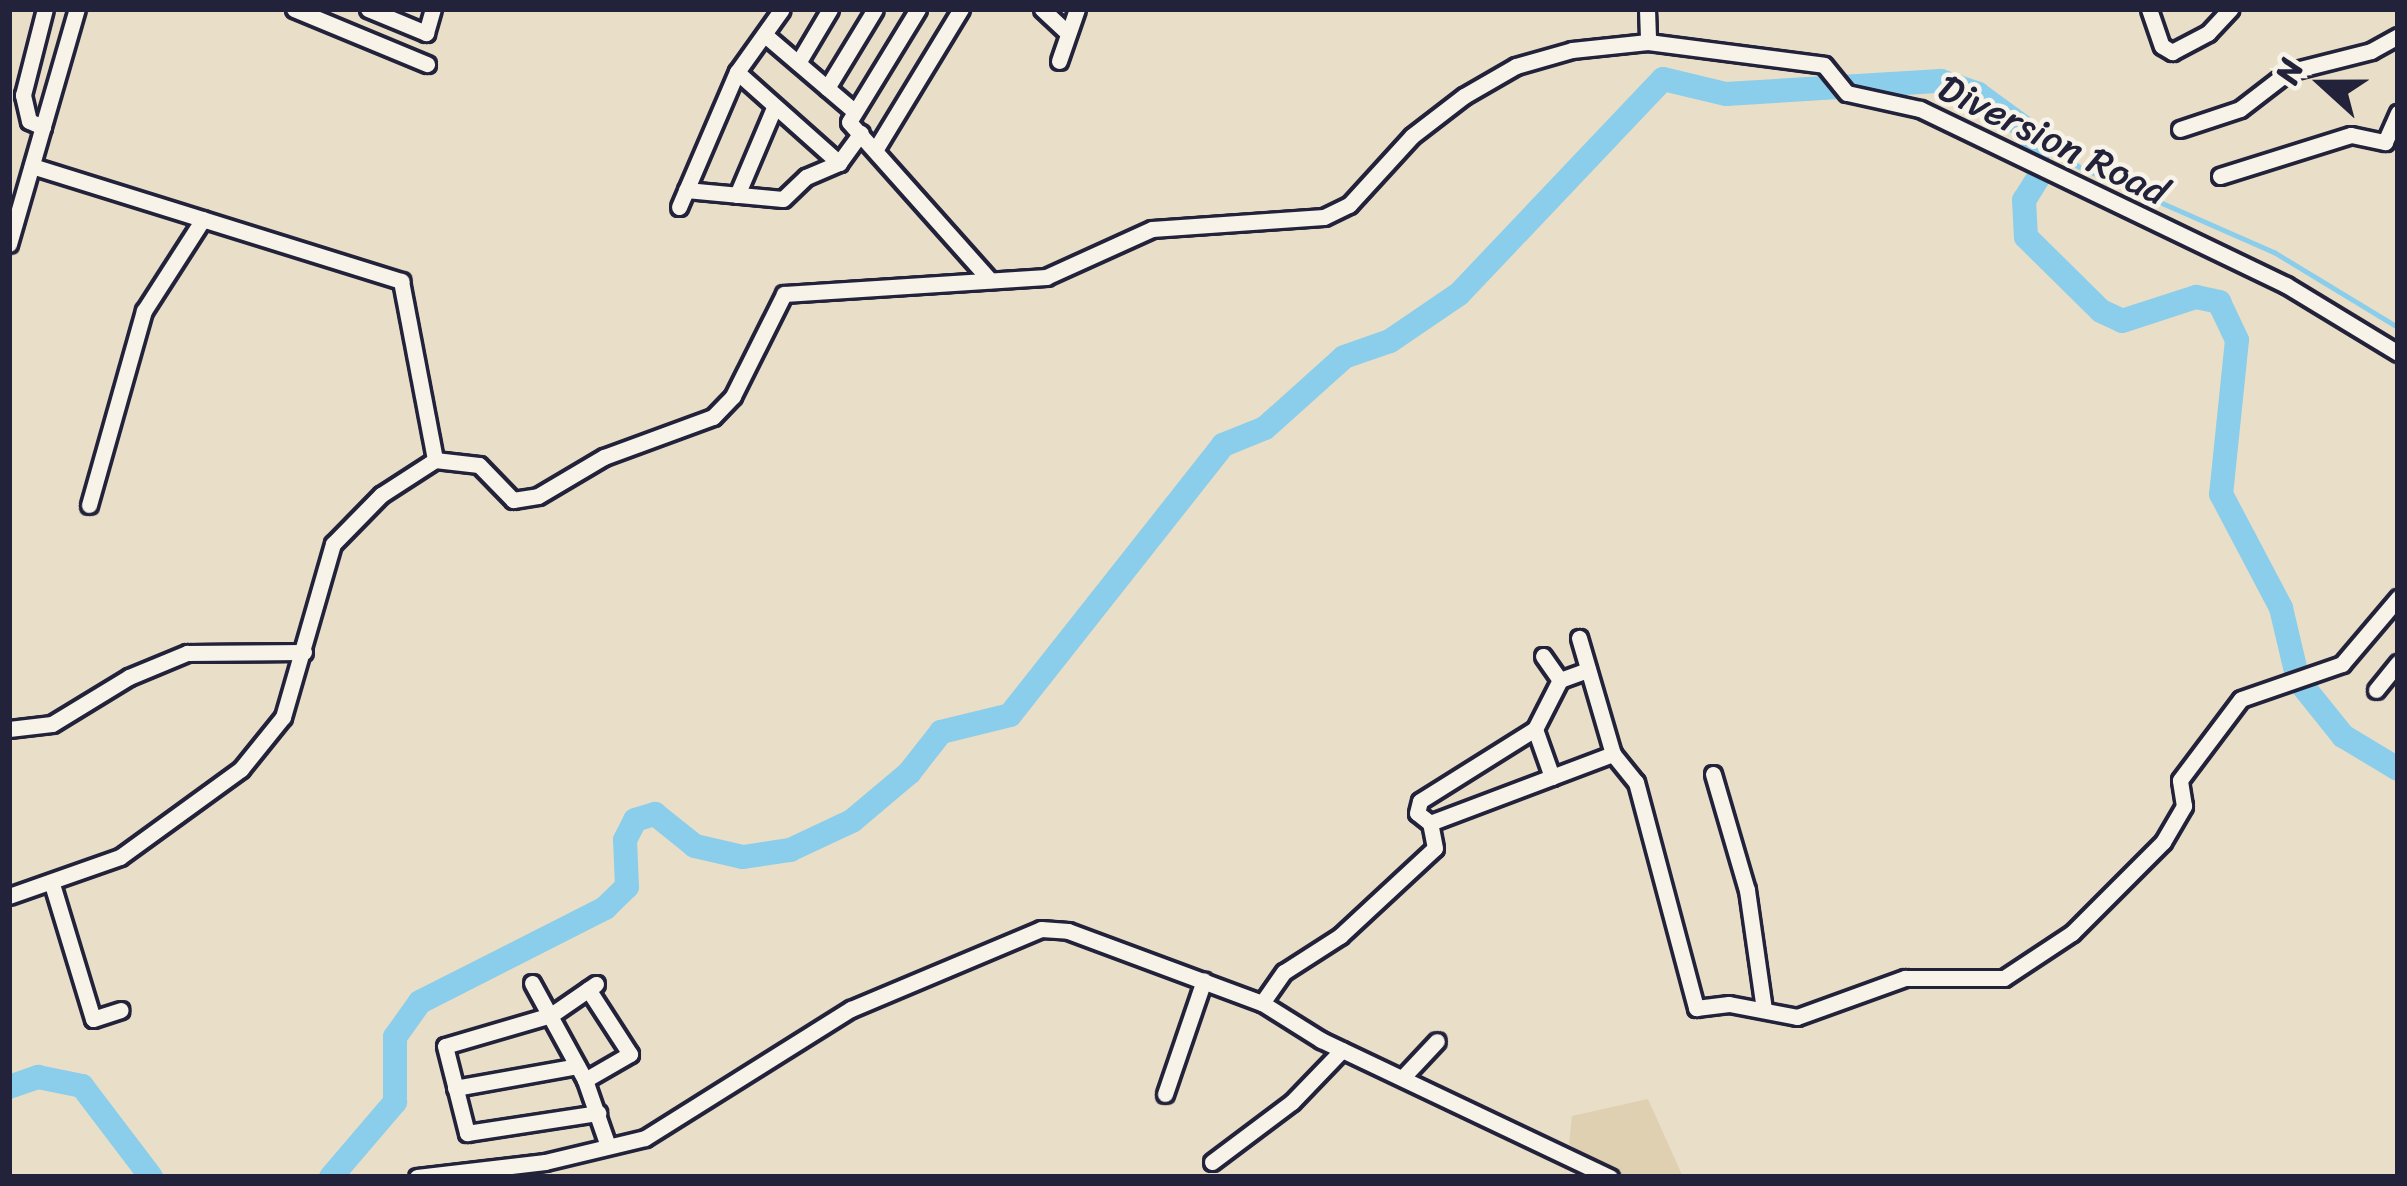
<!DOCTYPE html>
<style>
body{margin:0}
#map{position:relative;width:2407px;height:1186px;overflow:hidden;background:#e9dec8;font-family:Sriracha,sans-serif}
div>[style]{position:absolute}
.built>*{inset:0;background:#dfd0b2}
.stream>*{height:4.5px;margin:-2.25px;padding:0 2.25px;transform-origin:2.25px;border-radius:2.25px;background:#8aceeb}
.river>*{height:24px;margin:-12px;padding:0 12px;transform-origin:12px;border-radius:12px;background:#8aceeb}
.roads{filter:drop-shadow(3px 0 #22223b) drop-shadow(-3px 0 #22223b) drop-shadow(0 3px #22223b) drop-shadow(0 -3px #22223b)}
.minor>*{height:15px;margin:-7.5px;padding:0 7.5px;transform-origin:7.5px;border-radius:7.5px;background:#f7f3e8}
span{translate:-50% -50%;white-space:nowrap;text-align:center;line-height:1.15;-webkit-text-stroke:9px #f7f3e8;paint-order:stroke}
.street-label{font-size:39px;color:#22223b}
.frame{position:absolute;inset:0;border:12px solid #22223b;pointer-events:none}
.north{position:absolute;left:2263px;top:24px;width:120px;height:120px;-webkit-text-stroke:9px #f7f3e8;paint-order:stroke;rotate:291deg;font-size:33px;font-weight:700;line-height:48px;text-align:center;color:#22223b}
.north::after{content:'';display:block;margin:auto;width:42px;height:54px;background:#22223b;clip-path:polygon(50% 0,100% 100%,50% 72%,0 100%)}
</style>
<div id="map">
<div class="built">
<div style="clip-path:polygon(1648px 1099px,1683px 1177px,1619px 1177px,1569px 1144px,1572px 1116px)"></div>
</div>
<div class="stream">
<div style="left:2030px;top:132px;width:59px;rotate:35.3deg"></div>
<div style="left:2078px;top:166px;width:214px;rotate:23.7deg"></div>
<div style="left:2274px;top:252px;width:145px;rotate:31.2deg"></div>
</div>
<div class="river">
<div style="left:2038px;top:178px;width:26px;rotate:122deg"></div>
<div style="left:2024px;top:200px;width:37px;rotate:87deg"></div>
<div style="left:2026px;top:237px;width:105px;rotate:44.6deg"></div>
<div style="left:2101px;top:311px;width:23px;rotate:25deg"></div>
<div style="left:2122px;top:321px;width:78px;rotate:-18deg"></div>
<div style="left:2196px;top:297px;width:24px;rotate:12deg"></div>
<div style="left:2219px;top:302px;width:42px;rotate:64.7deg"></div>
<div style="left:2237px;top:340px;width:155px;rotate:95.9deg"></div>
<div style="left:2221px;top:494px;width:129px;rotate:62.2deg"></div>
<div style="left:2281px;top:608px;width:74px;rotate:76.7deg"></div>
<div style="left:2298px;top:680px;width:72px;rotate:51.2deg"></div>
<div style="left:2343px;top:736px;width:64px;rotate:31deg"></div>
<div style="left:9px;top:1087px;width:31px;rotate:-19deg"></div>
<div style="left:38px;top:1077px;width:45px;rotate:11.6deg"></div>
<div style="left:82px;top:1086px;width:114px;rotate:52.8deg"></div>
<div style="left:331px;top:1177px;width:99px;rotate:-49.5deg"></div>
<div style="left:395px;top:1102px;width:65px;rotate:-90deg"></div>
<div style="left:395px;top:1037px;width:43px;rotate:-54.5deg"></div>
<div style="left:420px;top:1002px;width:208px;rotate:-26.9deg"></div>
<div style="left:605px;top:908px;width:30px;rotate:-44deg"></div>
<div style="left:627px;top:887px;width:47px;rotate:-92.4deg"></div>
<div style="left:625px;top:840px;width:22px;rotate:-63deg"></div>
<div style="left:635px;top:820px;width:21px;rotate:-17deg"></div>
<div style="left:655px;top:814px;width:51px;rotate:38.7deg"></div>
<div style="left:695px;top:846px;width:49px;rotate:12.9deg"></div>
<div style="left:743px;top:857px;width:48px;rotate:-8.5deg"></div>
<div style="left:790px;top:850px;width:68px;rotate:-25.1deg"></div>
<div style="left:852px;top:821px;width:75px;rotate:-40.1deg"></div>
<div style="left:909px;top:773px;width:52px;rotate:-52deg"></div>
<div style="left:941px;top:732px;width:71px;rotate:-13.8deg"></div>
<div style="left:1010px;top:715px;width:344px;rotate:-51.7deg"></div>
<div style="left:1223px;top:445px;width:45px;rotate:-22deg"></div>
<div style="left:1265px;top:428px;width:106px;rotate:-41.9deg"></div>
<div style="left:1344px;top:357px;width:49px;rotate:-19.2deg"></div>
<div style="left:1390px;top:341px;width:83px;rotate:-34.3deg"></div>
<div style="left:1459px;top:294px;width:296px;rotate:-46.5deg"></div>
<div style="left:1663px;top:79px;width:65px;rotate:13.4deg"></div>
<div style="left:1726px;top:94px;width:215px;rotate:-3.5deg"></div>
<div style="left:1941px;top:81px;width:39px;rotate:19deg"></div>
<div style="left:1978px;top:94px;width:64px;rotate:36.2deg"></div>
<div style="left:2030px;top:132px;width:38px;rotate:75deg"></div>
</div>
<div class="roads">
<div class="minor">
<div style="left:294px;top:9px;width:144px;rotate:22.5deg"></div>
<div style="left:368px;top:9px;width:63px;rotate:22.5deg"></div>
<div style="left:426px;top:33px;width:25px;rotate:-74deg"></div>
<div style="left:918px;top:9px;width:132px;rotate:121.4deg"></div>
<div style="left:849px;top:122px;width:212px;rotate:48.3deg"></div>
<div style="left:1042px;top:9px;width:34px;rotate:43deg"></div>
<div style="left:1647px;top:9px;width:33px;rotate:88deg"></div>
<div style="left:2149px;top:9px;width:39px;rotate:71deg"></div>
<div style="left:2162px;top:46px;width:12px;rotate:31deg"></div>
<div style="left:2172px;top:52px;width:41px;rotate:-27.8deg"></div>
<div style="left:2208px;top:33px;width:33px;rotate:-47deg"></div>
<div style="left:765px;top:35px;width:118px;rotate:40.5deg"></div>
<div style="left:1059px;top:61px;width:55px;rotate:-70.9deg"></div>
<div style="left:798px;top:63px;width:63px;rotate:-59.3deg"></div>
<div style="left:737px;top:72px;width:137px;rotate:41.7deg"></div>
<div style="left:827px;top:88px;width:92px;rotate:-58.7deg"></div>
<div style="left:43px;top:127px;width:15px;rotate:-157deg"></div>
<div style="left:29px;top:121px;width:27px;rotate:-103deg"></div>
<div style="left:23px;top:95px;width:89px;rotate:-75.7deg"></div>
<div style="left:2180px;top:129px;width:63px;rotate:-18.4deg"></div>
<div style="left:2240px;top:109px;width:61px;rotate:-37.6deg"></div>
<div style="left:2288px;top:72px;width:86px;rotate:-14.2deg"></div>
<div style="left:2371px;top:51px;width:31px;rotate:-29deg"></div>
<div style="left:877px;top:147px;width:162px;rotate:-58.7deg"></div>
<div style="left:32px;top:166px;width:387px;rotate:17.3deg"></div>
<div style="left:401px;top:281px;width:182px;rotate:79.2deg"></div>
<div style="left:2220px;top:176px;width:137px;rotate:-17.4deg"></div>
<div style="left:2351px;top:135px;width:35px;rotate:12deg"></div>
<div style="left:2385px;top:142px;width:32px;rotate:-66deg"></div>
<div style="left:686px;top:190px;width:97px;rotate:5.3deg"></div>
<div style="left:783px;top:199px;width:32px;rotate:-44deg"></div>
<div style="left:806px;top:177px;width:36px;rotate:-23deg"></div>
<div style="left:839px;top:163px;width:37px;rotate:-54deg"></div>
<div style="left:737px;top:195px;width:95px;rotate:-67deg"></div>
<div style="left:679px;top:207px;width:147px;rotate:-66.8deg"></div>
<div style="left:737px;top:72px;width:77px;rotate:-54.5deg"></div>
<div style="left:9px;top:244px;width:245px;rotate:-73.9deg"></div>
<div style="left:89px;top:505px;width:202px;rotate:-74.2deg"></div>
<div style="left:144px;top:311px;width:109px;rotate:-57.3deg"></div>
<div style="left:1543px;top:656px;width:29px;rotate:55deg"></div>
<div style="left:2376px;top:690px;width:35px;rotate:-51deg"></div>
<div style="left:9px;top:729px;width:43px;rotate:-6.6deg"></div>
<div style="left:52px;top:724px;width:90px;rotate:-31.4deg"></div>
<div style="left:129px;top:677px;width:63px;rotate:-22.5deg"></div>
<div style="left:187px;top:653px;width:117px;rotate:-0.5deg"></div>
<div style="left:1535px;top:729px;width:51px;rotate:70.5deg"></div>
<div style="left:1613px;top:754px;width:36px;rotate:51deg"></div>
<div style="left:1636px;top:782px;width:234px;rotate:75.1deg"></div>
<div style="left:1696px;top:1008px;width:33px;rotate:-7deg"></div>
<div style="left:1729px;top:1004px;width:69px;rotate:10.8deg"></div>
<div style="left:1797px;top:1017px;width:115px;rotate:-19.9deg"></div>
<div style="left:1905px;top:978px;width:99px"></div>
<div style="left:2004px;top:978px;width:82px;rotate:-33.5deg"></div>
<div style="left:2072px;top:933px;width:129px;rotate:-45deg"></div>
<div style="left:2163px;top:842px;width:42px;rotate:-59.7deg"></div>
<div style="left:2184px;top:806px;width:26px;rotate:-99deg"></div>
<div style="left:2180px;top:780px;width:101px;rotate:-53deg"></div>
<div style="left:2241px;top:699px;width:107px;rotate:-19.1deg"></div>
<div style="left:2342px;top:664px;width:87px;rotate:-49.7deg"></div>
<div style="left:1713px;top:774px;width:121px;rotate:73.7deg"></div>
<div style="left:1747px;top:890px;width:120px;rotate:81.9deg"></div>
<div style="left:1430px;top:823px;width:196px;rotate:-20.7deg"></div>
<div style="left:1613px;top:754px;width:121px;rotate:-106.3deg"></div>
<div style="left:52px;top:884px;width:141px;rotate:73.1deg"></div>
<div style="left:93px;top:1019px;width:29px;rotate:-18deg"></div>
<div style="left:9px;top:896px;width:118px;rotate:-19.4deg"></div>
<div style="left:120px;top:857px;width:150px;rotate:-36deg"></div>
<div style="left:241px;top:769px;width:67px;rotate:-51.1deg"></div>
<div style="left:283px;top:717px;width:180px;rotate:-73.9deg"></div>
<div style="left:333px;top:544px;width:69px;rotate:-45.6deg"></div>
<div style="left:381px;top:495px;width:64px;rotate:-32.9deg"></div>
<div style="left:435px;top:460px;width:44px;rotate:6.5deg"></div>
<div style="left:479px;top:465px;width:49px;rotate:45.8deg"></div>
<div style="left:513px;top:500px;width:25px;rotate:-9deg"></div>
<div style="left:538px;top:496px;width:77px;rotate:-30.6deg"></div>
<div style="left:604px;top:457px;width:116px;rotate:-20.2deg"></div>
<div style="left:713px;top:417px;width:29px;rotate:-46deg"></div>
<div style="left:733px;top:396px;width:114px;rotate:-63.4deg"></div>
<div style="left:784px;top:294px;width:263px;rotate:-3.7deg"></div>
<div style="left:1046px;top:277px;width:116px;rotate:-24.4deg"></div>
<div style="left:1152px;top:229px;width:172px;rotate:-4deg"></div>
<div style="left:1324px;top:217px;width:28px;rotate:-26deg"></div>
<div style="left:1349px;top:205px;width:93px;rotate:-47.6deg"></div>
<div style="left:1412px;top:136px;width:66px;rotate:-37.6deg"></div>
<div style="left:1464px;top:96px;width:60px;rotate:-30deg"></div>
<div style="left:1516px;top:66px;width:58px;rotate:-15.9deg"></div>
<div style="left:1572px;top:50px;width:76px;rotate:-6deg"></div>
<div style="left:1648px;top:42px;width:177px;rotate:7.4deg"></div>
<div style="left:1824px;top:65px;width:36px;rotate:51deg"></div>
<div style="left:1847px;top:93px;width:75px;rotate:12.4deg"></div>
<div style="left:1920px;top:109px;width:406px;rotate:25.7deg"></div>
<div style="left:2286px;top:285px;width:131px;rotate:31.3deg"></div>
<div style="left:532px;top:983px;width:111px;rotate:61.3deg"></div>
<div style="left:585px;top:1080px;width:70px;rotate:70.8deg"></div>
<div style="left:596px;top:984px;width:55px;rotate:145.4deg"></div>
<div style="left:551px;top:1015px;width:110px;rotate:163.7deg"></div>
<div style="left:445px;top:1046px;width:90px;rotate:75.8deg"></div>
<div style="left:467px;top:1133px;width:133px;rotate:-8.7deg"></div>
<div style="left:1262px;top:1003px;width:38px;rotate:-55deg"></div>
<div style="left:1284px;top:972px;width:67px;rotate:-32.7deg"></div>
<div style="left:1340px;top:936px;width:129px;rotate:-42.8deg"></div>
<div style="left:1435px;top:848px;width:25px;rotate:-101deg"></div>
<div style="left:1430px;top:823px;width:16px;rotate:-142deg"></div>
<div style="left:1417px;top:813px;width:12px;rotate:-76deg"></div>
<div style="left:1420px;top:801px;width:136px;rotate:-32.1deg"></div>
<div style="left:1535px;top:729px;width:55px;rotate:-63deg"></div>
<div style="left:1560px;top:680px;width:30px;rotate:-20deg"></div>
<div style="left:1406px;top:1074px;width:45px;rotate:-46.8deg"></div>
<div style="left:585px;top:1080px;width:52px;rotate:-30deg"></div>
<div style="left:630px;top:1054px;width:77px;rotate:-122.9deg"></div>
<div style="left:455px;top:1088px;width:124px;rotate:-10.2deg"></div>
<div style="left:1165px;top:1094px;width:120px;rotate:-71.1deg"></div>
<div style="left:1212px;top:1162px;width:100px;rotate:-36.9deg"></div>
<div style="left:1292px;top:1102px;width:72px;rotate:-46.1deg"></div>
<div style="left:417px;top:1177px;width:129px;rotate:-6.7deg"></div>
<div style="left:545px;top:1162px;width:103px;rotate:-13.5deg"></div>
<div style="left:645px;top:1138px;width:243px;rotate:-32.1deg"></div>
<div style="left:851px;top:1009px;width:206px;rotate:-22.8deg"></div>
<div style="left:1041px;top:929px;width:27px;rotate:4deg"></div>
<div style="left:1068px;top:931px;width:207px;rotate:20.4deg"></div>
<div style="left:1262px;top:1003px;width:70px;rotate:32.1deg"></div>
<div style="left:1321px;top:1040px;width:320px;rotate:25.4deg"></div>
</div>
</div>
<div class="street-label">
<span style="left:2053px;top:140px;rotate:26deg">Diversion Road</span>
</div>
<div class="frame"></div>
<div class="north">N</div>
</div>
